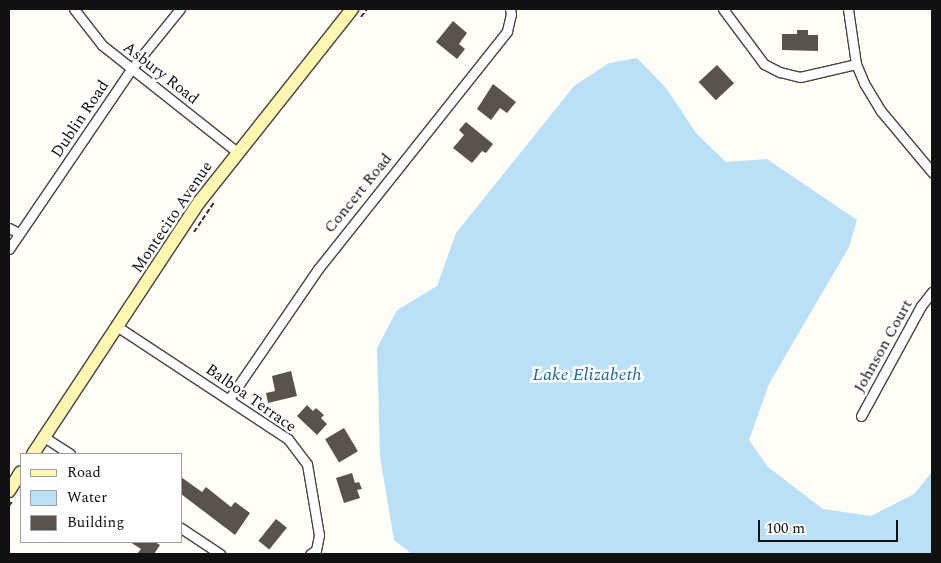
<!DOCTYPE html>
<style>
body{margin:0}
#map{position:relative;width:941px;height:563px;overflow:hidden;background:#fffdf5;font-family:Spectral,serif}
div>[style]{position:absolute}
.water>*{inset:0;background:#b9e0f7}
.building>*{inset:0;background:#5a524d;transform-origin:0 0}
.path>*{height:2px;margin-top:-1px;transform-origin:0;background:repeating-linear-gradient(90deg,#333 0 5px,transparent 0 7.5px)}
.roads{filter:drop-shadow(1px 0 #444) drop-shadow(-1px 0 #444) drop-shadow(0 1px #444) drop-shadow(0 -1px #444)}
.street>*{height:9px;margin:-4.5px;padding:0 4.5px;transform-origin:4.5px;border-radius:4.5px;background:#fff}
.secondary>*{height:12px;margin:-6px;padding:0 6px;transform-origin:6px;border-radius:6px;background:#fff6b0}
span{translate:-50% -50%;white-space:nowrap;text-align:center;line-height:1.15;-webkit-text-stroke:5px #fff;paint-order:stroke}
.street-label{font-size:16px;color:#111}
.water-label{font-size:18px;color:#1768a6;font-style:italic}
.frame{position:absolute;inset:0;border:10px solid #111;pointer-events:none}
.legend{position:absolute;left:20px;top:453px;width:162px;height:90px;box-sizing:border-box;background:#fff;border:1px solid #a0a0a0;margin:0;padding:6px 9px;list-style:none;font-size:15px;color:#111}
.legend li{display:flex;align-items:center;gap:10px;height:25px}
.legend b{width:25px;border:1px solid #a0a0a0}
.scale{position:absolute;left:758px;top:520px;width:140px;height:22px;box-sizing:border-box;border:2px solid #111;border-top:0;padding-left:6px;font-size:15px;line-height:18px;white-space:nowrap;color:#111;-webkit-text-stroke:4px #fff;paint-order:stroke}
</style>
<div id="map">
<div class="water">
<div style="clip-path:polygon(637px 58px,667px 89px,696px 133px,726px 162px,767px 159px,857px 220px,849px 247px,769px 384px,749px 440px,768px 467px,823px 509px,871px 516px,914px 494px,932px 472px,932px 554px,412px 554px,394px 540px,380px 457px,377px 348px,397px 310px,437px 286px,456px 233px,574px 86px,609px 63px)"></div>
</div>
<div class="building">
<div style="clip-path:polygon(453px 21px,467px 33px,459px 44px,465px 49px,457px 59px,436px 42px)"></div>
<div style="clip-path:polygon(797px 30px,808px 30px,808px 35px,818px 35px,818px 51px,782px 50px,782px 34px,797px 34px)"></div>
<div style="left:717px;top:65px;width:25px;height:25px;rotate:47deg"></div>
<div style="clip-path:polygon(493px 84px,516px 102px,507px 113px,500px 108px,491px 120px,477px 109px)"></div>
<div style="clip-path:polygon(466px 122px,493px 144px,486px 153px,482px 151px,472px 163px,453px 148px,464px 135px,459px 130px)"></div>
<div style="clip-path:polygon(291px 371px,297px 396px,268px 403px,266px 393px,275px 391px,272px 376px)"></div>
<div style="clip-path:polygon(307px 405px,313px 411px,316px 408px,324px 415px,321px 418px,327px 424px,317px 435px,297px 416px)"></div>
<div style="left:344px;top:428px;width:27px;height:22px;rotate:59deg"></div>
<div style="clip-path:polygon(352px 473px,355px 483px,359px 482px,362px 489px,357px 490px,360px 498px,344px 503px,336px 478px)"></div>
<div style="clip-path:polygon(181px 477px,202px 492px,206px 487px,231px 507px,235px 502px,250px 513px,235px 535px,181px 494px)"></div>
<div style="left:276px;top:519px;width:14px;height:28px;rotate:39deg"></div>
<div style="clip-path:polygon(130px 542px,155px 542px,160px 545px,154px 554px,137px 554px,141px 549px)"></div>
</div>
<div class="path">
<div style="left:361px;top:17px;width:10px;rotate:-53deg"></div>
<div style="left:194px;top:232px;width:37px;rotate:-56deg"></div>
<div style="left:9px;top:506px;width:7px;rotate:-56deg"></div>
</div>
<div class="roads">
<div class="street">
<div style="left:74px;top:9px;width:46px;rotate:52.1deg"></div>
<div style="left:102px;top:45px;width:172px;rotate:38.4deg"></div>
<div style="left:723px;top:9px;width:69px;rotate:53.3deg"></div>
<div style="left:764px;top:64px;width:18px;rotate:27deg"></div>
<div style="left:780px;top:72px;width:21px;rotate:14deg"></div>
<div style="left:800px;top:77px;width:57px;rotate:-13.1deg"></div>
<div style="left:848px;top:9px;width:56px;rotate:81.7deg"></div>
<div style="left:856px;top:64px;width:21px;rotate:67deg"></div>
<div style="left:864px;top:83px;width:33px;rotate:59deg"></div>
<div style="left:881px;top:111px;width:80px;rotate:50.1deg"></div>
<div style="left:9px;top:228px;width:11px;rotate:27deg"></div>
<div style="left:9px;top:249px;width:219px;rotate:-55.8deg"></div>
<div style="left:132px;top:68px;width:76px;rotate:-50.9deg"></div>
<div style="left:118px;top:327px;width:204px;rotate:33.4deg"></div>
<div style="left:288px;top:439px;width:31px;rotate:53deg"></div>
<div style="left:307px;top:464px;width:72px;rotate:80.4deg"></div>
<div style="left:319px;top:535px;width:15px;rotate:101deg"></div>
<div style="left:316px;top:550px;width:7px;rotate:146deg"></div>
<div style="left:229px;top:399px;width:158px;rotate:-55.6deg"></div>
<div style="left:318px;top:269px;width:304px;rotate:-51.5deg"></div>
<div style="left:507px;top:31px;width:17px;rotate:-77deg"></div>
<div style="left:511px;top:14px;width:5px;rotate:-101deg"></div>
<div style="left:861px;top:416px;width:125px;rotate:-61.4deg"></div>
<div style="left:921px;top:306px;width:18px;rotate:-52deg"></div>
<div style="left:44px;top:437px;width:31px;rotate:33deg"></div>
<div style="left:181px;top:528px;width:47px;rotate:33.7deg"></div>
</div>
<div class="secondary">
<div style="left:33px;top:454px;width:303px;rotate:-56.6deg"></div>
<div style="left:200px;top:201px;width:245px;rotate:-51.6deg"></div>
<div style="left:9px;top:491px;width:22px;rotate:-58deg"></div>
</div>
</div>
<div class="street-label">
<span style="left:161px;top:73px;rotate:38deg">Asbury Road</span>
<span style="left:80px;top:119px;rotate:-56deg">Dublin Road</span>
<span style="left:358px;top:193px;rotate:-51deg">Concert Road</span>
<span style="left:172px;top:217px;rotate:-56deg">Montecito Avenue</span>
<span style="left:883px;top:346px;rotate:-61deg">Johnson Court</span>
<span style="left:251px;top:398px;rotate:35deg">Balboa Terrace</span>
</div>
<div class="water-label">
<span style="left:587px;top:375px">Lake Elizabeth</span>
</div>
<div class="frame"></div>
<ul class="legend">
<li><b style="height:6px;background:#fff6b0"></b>Road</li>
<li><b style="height:14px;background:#b9e0f7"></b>Water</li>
<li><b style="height:14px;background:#5a524d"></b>Building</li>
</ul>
<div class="scale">100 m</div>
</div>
